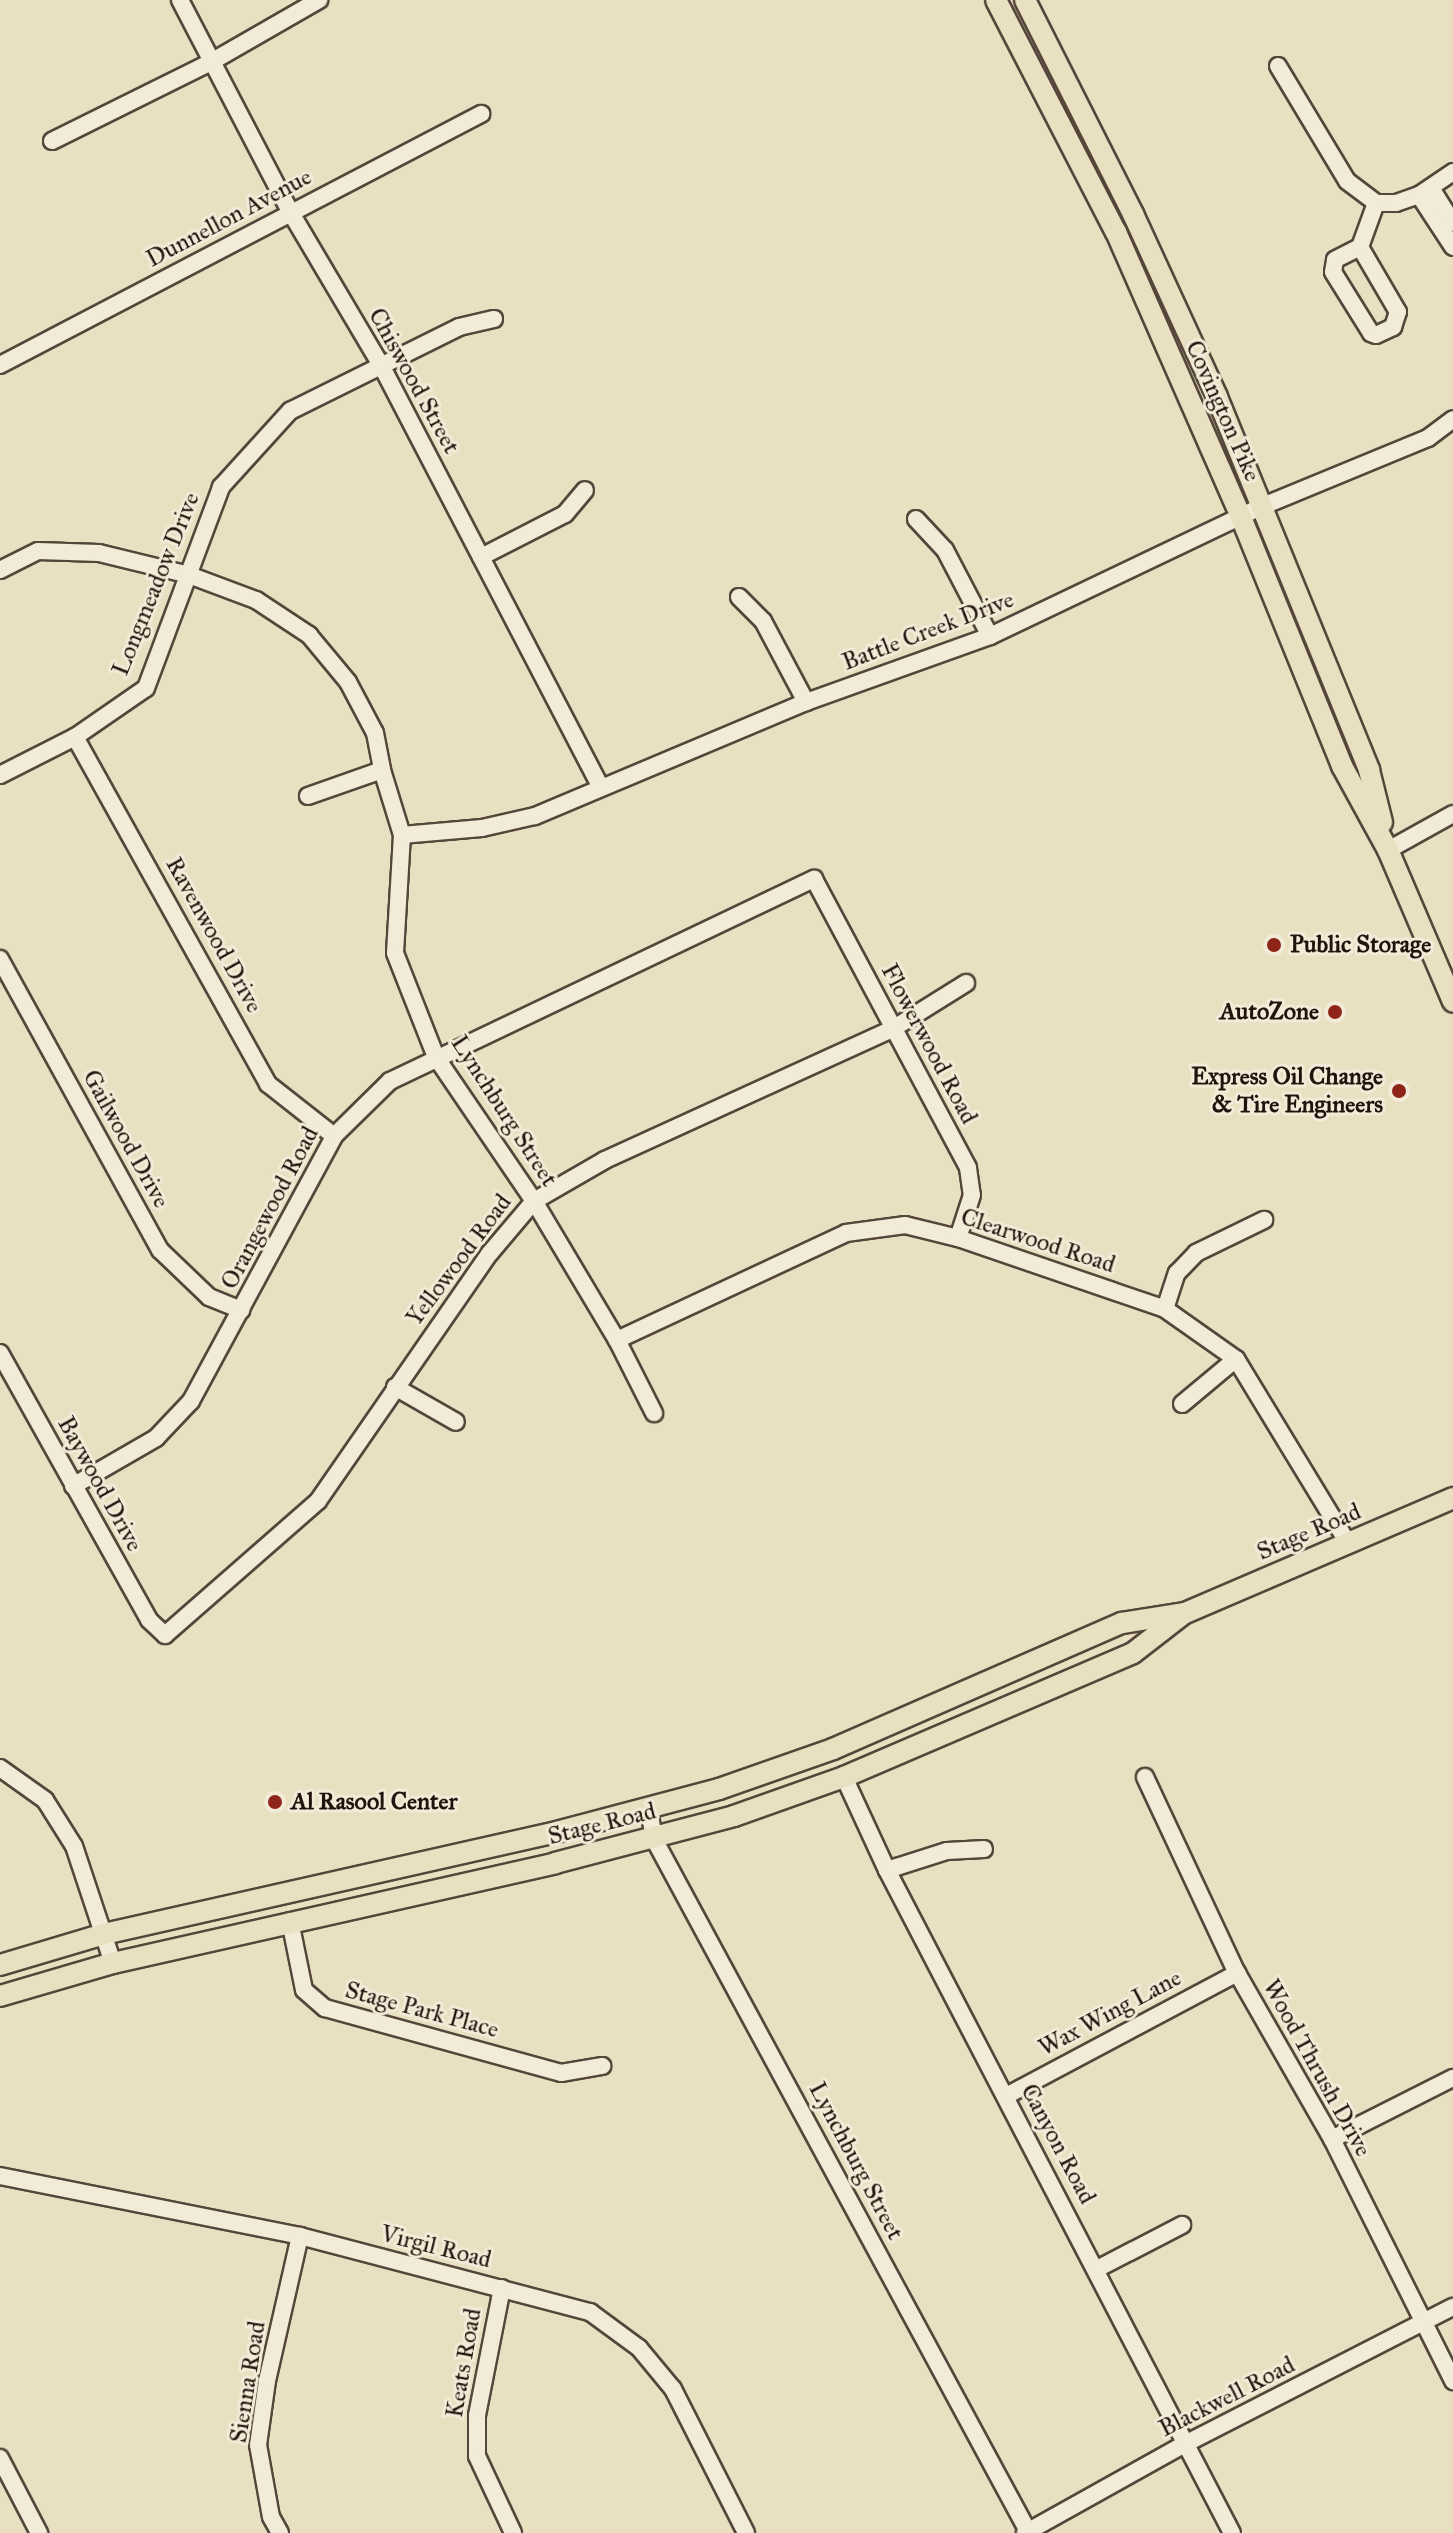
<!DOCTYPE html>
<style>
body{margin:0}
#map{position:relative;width:1453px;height:2533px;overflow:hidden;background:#e9e0c2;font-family:"IM FELL Great Primer",serif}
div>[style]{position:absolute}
.roads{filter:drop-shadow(2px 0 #54463a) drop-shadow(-2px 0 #54463a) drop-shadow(0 2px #54463a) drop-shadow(0 -2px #54463a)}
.minor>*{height:16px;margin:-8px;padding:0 8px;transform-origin:8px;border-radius:8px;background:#f1ebd7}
.major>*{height:20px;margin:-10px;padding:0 10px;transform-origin:10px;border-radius:10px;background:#e9e0c2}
.dots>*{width:22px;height:22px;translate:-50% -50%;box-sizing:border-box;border:4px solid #f1ebd7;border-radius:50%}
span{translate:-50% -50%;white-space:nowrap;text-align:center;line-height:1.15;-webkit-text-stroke:6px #f1ebd7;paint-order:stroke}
.street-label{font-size:24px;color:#22130c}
.poi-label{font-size:24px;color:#22130c;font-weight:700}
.left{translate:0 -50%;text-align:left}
.right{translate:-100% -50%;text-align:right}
</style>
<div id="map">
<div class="roads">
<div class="minor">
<div style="left:180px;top:0;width:240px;rotate:62.5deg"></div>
<div style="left:291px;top:213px;width:177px;rotate:59.4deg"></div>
<div style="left:381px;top:365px;width:476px;rotate:62.5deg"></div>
<div style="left:1278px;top:66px;width:134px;rotate:59deg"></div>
<div style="left:1347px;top:181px;width:36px;rotate:37deg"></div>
<div style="left:1376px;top:203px;width:20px"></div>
<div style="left:1396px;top:203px;width:24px;rotate:-19deg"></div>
<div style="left:1419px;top:195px;width:41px;rotate:-34.1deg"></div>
<div style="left:52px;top:141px;width:178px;rotate:-26.4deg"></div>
<div style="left:211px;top:62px;width:125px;rotate:-29.9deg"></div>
<div style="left:1431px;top:188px;width:41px;rotate:57.8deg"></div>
<div style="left:1419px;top:195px;width:62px;rotate:56.8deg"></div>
<div style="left:1360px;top:247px;width:28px;rotate:153deg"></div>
<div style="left:1335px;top:260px;width:12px;rotate:99deg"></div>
<div style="left:1333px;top:272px;width:72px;rotate:58.1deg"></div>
<div style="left:1371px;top:333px;width:5px;rotate:22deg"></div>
<div style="left:1376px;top:335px;width:19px;rotate:-25deg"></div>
<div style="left:1393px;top:327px;width:16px;rotate:-72deg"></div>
<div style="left:1398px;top:312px;width:75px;rotate:-120.3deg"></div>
<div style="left:1360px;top:247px;width:47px;rotate:-70deg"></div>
<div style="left:0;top:365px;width:543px;rotate:-27.56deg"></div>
<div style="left:916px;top:519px;width:42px;rotate:46.9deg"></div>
<div style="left:945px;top:550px;width:97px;rotate:62.4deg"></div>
<div style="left:481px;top:557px;width:94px;rotate:-27.1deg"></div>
<div style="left:565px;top:514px;width:31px;rotate:-50deg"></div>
<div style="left:0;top:570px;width:42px;rotate:-26.6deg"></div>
<div style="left:38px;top:551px;width:61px;rotate:1.9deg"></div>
<div style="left:99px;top:553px;width:93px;rotate:13.7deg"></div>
<div style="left:189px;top:575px;width:72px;rotate:20.5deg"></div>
<div style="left:256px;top:600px;width:64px;rotate:33.4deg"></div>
<div style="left:309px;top:635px;width:61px;rotate:50.3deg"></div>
<div style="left:348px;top:682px;width:58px;rotate:62.1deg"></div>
<div style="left:375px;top:733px;width:38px;rotate:79deg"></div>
<div style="left:382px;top:770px;width:68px;rotate:72.9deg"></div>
<div style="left:402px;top:835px;width:118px;rotate:93.4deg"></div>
<div style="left:395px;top:953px;width:112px;rotate:68.5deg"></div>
<div style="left:436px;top:1057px;width:174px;rotate:55.8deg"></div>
<div style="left:534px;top:1201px;width:162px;rotate:59.2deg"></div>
<div style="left:617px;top:1340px;width:82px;rotate:63.1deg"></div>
<div style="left:739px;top:597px;width:34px;rotate:45deg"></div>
<div style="left:763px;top:621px;width:92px;rotate:62deg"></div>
<div style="left:75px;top:737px;width:397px;rotate:60.9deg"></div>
<div style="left:268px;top:1084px;width:84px;rotate:38.2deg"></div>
<div style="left:0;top:775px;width:84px;rotate:-26.9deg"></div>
<div style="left:75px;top:737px;width:86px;rotate:-34.6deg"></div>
<div style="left:146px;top:688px;width:215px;rotate:-69.5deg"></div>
<div style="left:221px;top:487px;width:103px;rotate:-47.8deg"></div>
<div style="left:290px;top:411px;width:189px;rotate:-26.4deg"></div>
<div style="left:459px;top:327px;width:36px;rotate:-13deg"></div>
<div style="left:308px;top:796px;width:78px;rotate:-19.4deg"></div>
<div style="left:402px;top:835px;width:80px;rotate:-5deg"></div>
<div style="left:482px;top:828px;width:54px;rotate:-12.8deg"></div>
<div style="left:535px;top:816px;width:294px;rotate:-22.8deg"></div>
<div style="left:806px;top:702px;width:195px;rotate:-19.7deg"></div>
<div style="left:990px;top:636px;width:302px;rotate:-25.5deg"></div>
<div style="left:1263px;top:506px;width:178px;rotate:-22.4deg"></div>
<div style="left:1428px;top:438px;width:31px;rotate:-37deg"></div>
<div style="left:1388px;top:850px;width:74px;rotate:-29deg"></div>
<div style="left:0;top:959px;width:332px;rotate:61.2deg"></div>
<div style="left:160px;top:1250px;width:68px;rotate:43.8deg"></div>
<div style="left:209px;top:1297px;width:35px;rotate:22deg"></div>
<div style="left:1165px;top:1309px;width:38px;rotate:-72deg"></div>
<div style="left:1177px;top:1273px;width:28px;rotate:-46deg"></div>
<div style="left:1196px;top:1253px;width:76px;rotate:-25.9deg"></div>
<div style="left:617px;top:1340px;width:253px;rotate:-25deg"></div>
<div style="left:846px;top:1233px;width:60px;rotate:-7.7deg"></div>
<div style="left:905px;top:1225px;width:55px;rotate:13.8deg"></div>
<div style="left:958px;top:1238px;width:219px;rotate:18.9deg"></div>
<div style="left:1165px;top:1309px;width:87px;rotate:35.2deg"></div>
<div style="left:1236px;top:1359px;width:215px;rotate:58.7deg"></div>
<div style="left:0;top:1353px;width:306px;rotate:60.8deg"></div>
<div style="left:149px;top:1620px;width:22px;rotate:43deg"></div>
<div style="left:165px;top:1635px;width:203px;rotate:-41.2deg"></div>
<div style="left:318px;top:1501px;width:302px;rotate:-55.3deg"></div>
<div style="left:490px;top:1253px;width:68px;rotate:-49.8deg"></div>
<div style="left:534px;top:1201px;width:82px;rotate:-30deg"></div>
<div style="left:605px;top:1160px;width:318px;rotate:-24.5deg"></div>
<div style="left:894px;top:1028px;width:85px;rotate:-32deg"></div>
<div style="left:395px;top:1387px;width:70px;rotate:29.8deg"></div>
<div style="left:1182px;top:1404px;width:70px;rotate:-39.8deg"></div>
<div style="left:73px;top:1486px;width:96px;rotate:-30deg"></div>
<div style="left:156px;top:1438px;width:51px;rotate:-46.6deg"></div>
<div style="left:191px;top:1401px;width:301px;rotate:-61.6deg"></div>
<div style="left:334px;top:1136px;width:78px;rotate:-44.5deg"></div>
<div style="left:390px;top:1081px;width:470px;rotate:-25.5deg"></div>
<div style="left:814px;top:879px;width:327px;rotate:61.9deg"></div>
<div style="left:968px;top:1168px;width:27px;rotate:82deg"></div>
<div style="left:972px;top:1195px;width:45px;rotate:108deg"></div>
<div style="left:0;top:1768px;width:55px;rotate:35.4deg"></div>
<div style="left:45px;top:1800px;width:54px;rotate:57.8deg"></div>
<div style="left:74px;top:1846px;width:123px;rotate:71.6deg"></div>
<div style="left:844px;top:1777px;width:102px;rotate:65.2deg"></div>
<div style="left:887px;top:1870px;width:747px;rotate:62.51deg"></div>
<div style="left:1145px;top:1777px;width:217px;rotate:64.9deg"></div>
<div style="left:1237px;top:1973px;width:191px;rotate:60.2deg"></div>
<div style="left:1332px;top:2139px;width:271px;rotate:63.4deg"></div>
<div style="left:649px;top:1810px;width:29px;rotate:80deg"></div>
<div style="left:654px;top:1839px;width:789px;rotate:61.62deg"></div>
<div style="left:887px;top:1870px;width:63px;rotate:-17.6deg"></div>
<div style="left:947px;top:1851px;width:37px;rotate:-3deg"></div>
<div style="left:290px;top:1921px;width:70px;rotate:78.5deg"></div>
<div style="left:304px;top:1990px;width:28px;rotate:41deg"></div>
<div style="left:325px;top:2008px;width:245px;rotate:15.4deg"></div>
<div style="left:561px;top:2073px;width:42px;rotate:-9.7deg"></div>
<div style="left:1006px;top:2096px;width:262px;rotate:-28deg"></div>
<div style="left:1332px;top:2139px;width:136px;rotate:-26.8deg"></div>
<div style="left:0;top:2176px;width:306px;rotate:11.3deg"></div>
<div style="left:300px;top:2236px;width:300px;rotate:14.7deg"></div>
<div style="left:590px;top:2312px;width:61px;rotate:36.3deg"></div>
<div style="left:639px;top:2348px;width:53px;rotate:50.3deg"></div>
<div style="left:673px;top:2389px;width:161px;rotate:63.1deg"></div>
<div style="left:1097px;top:2269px;width:96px;rotate:-27.4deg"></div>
<div style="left:502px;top:2288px;width:130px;rotate:101.1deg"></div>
<div style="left:477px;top:2416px;width:40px;rotate:90deg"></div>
<div style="left:477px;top:2456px;width:85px;rotate:64.9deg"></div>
<div style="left:0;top:2458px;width:85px;rotate:62.5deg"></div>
<div style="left:280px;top:2533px;width:18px;rotate:-119deg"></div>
<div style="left:271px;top:2517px;width:73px;rotate:-100.2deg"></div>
<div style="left:258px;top:2445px;width:65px;rotate:-82deg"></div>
<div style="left:267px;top:2381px;width:149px;rotate:-77.2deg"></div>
<div style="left:1025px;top:2533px;width:183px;rotate:-29.1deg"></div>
<div style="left:1185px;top:2444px;width:301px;rotate:-27.1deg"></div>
</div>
<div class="major">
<div style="left:996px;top:0;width:261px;rotate:62.7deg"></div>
<div style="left:1116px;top:232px;width:311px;rotate:66.3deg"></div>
<div style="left:1241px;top:517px;width:269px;rotate:67.9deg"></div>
<div style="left:1342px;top:766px;width:96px;rotate:61.3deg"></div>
<div style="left:1388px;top:850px;width:165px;rotate:66.8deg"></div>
<div style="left:1025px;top:0;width:240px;rotate:63.2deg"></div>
<div style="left:1133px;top:214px;width:201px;rotate:65.3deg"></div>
<div style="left:1217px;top:397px;width:403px;rotate:67.8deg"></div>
<div style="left:1369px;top:770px;width:54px;rotate:76deg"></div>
<div style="left:0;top:1965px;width:109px;rotate:-16.6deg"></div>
<div style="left:104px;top:1934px;width:456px;rotate:-12.7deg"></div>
<div style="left:549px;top:1834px;width:176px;rotate:-14.8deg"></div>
<div style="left:719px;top:1789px;width:121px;rotate:-19.3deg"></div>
<div style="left:833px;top:1749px;width:315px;rotate:-23.6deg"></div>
<div style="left:1122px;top:1623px;width:64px;rotate:-9deg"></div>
<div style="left:1185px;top:1613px;width:292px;rotate:-23.2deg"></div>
<div style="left:0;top:1996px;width:118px;rotate:-16.3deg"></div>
<div style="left:113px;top:1963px;width:453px;rotate:-12.7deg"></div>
<div style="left:555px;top:1863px;width:185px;rotate:-14.7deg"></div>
<div style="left:734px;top:1816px;width:117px;rotate:-19.5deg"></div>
<div style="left:844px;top:1777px;width:314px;rotate:-23.2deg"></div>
<div style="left:1133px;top:1653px;width:62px;rotate:-37.8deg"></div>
</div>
</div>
<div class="dots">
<div style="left:1274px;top:945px;background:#8f2418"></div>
<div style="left:1335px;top:1012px;background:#8f2418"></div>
<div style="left:1399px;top:1091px;background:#8f2418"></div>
<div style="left:275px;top:1802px;background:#8f2418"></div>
</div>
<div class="street-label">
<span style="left:229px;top:218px;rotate:-28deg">Dunnellon Avenue</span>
<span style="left:414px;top:381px;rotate:61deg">Chiswood Street</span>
<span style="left:1223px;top:411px;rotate:66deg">Covington Pike</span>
<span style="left:156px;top:584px;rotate:-68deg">Longmeadow Drive</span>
<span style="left:928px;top:631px;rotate:-21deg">Battle Creek Drive</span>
<span style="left:214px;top:935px;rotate:61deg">Ravenwood Drive</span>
<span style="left:929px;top:1044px;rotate:62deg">Flowerwood Road</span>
<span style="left:504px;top:1111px;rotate:57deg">Lynchburg Street</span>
<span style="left:126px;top:1139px;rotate:61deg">Gailwood Drive</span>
<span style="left:270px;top:1208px;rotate:-62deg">Orangewood Road</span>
<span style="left:1038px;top:1241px;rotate:18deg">Clearwood Road</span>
<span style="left:459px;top:1260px;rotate:-53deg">Yellowood Road</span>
<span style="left:100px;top:1484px;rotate:61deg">Baywood Drive</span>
<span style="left:1309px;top:1532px;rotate:-23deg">Stage Road</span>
<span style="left:602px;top:1824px;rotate:-14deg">Stage Road</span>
<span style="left:422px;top:2010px;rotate:15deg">Stage Park Place</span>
<span style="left:1110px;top:2013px;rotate:-28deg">Wax Wing Lane</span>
<span style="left:1317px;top:2068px;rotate:61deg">Wood Thrush Drive</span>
<span style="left:1058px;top:2144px;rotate:62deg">Canyon Road</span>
<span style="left:856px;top:2161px;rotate:62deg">Lynchburg Street</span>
<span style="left:436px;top:2247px;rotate:14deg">Virgil Road</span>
<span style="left:464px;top:2363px;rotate:-80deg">Keats Road</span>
<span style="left:248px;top:2382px;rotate:-81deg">Sienna Road</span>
<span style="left:1227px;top:2397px;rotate:-27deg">Blackwell Road</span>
</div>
<div class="poi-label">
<span class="left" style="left:1290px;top:945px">Public Storage</span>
<span class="right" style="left:1319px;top:1012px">AutoZone</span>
<span class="right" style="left:1383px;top:1091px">Express Oil Change<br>&amp; Tire Engineers</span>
<span class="left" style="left:291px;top:1802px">Al Rasool Center</span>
</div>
</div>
